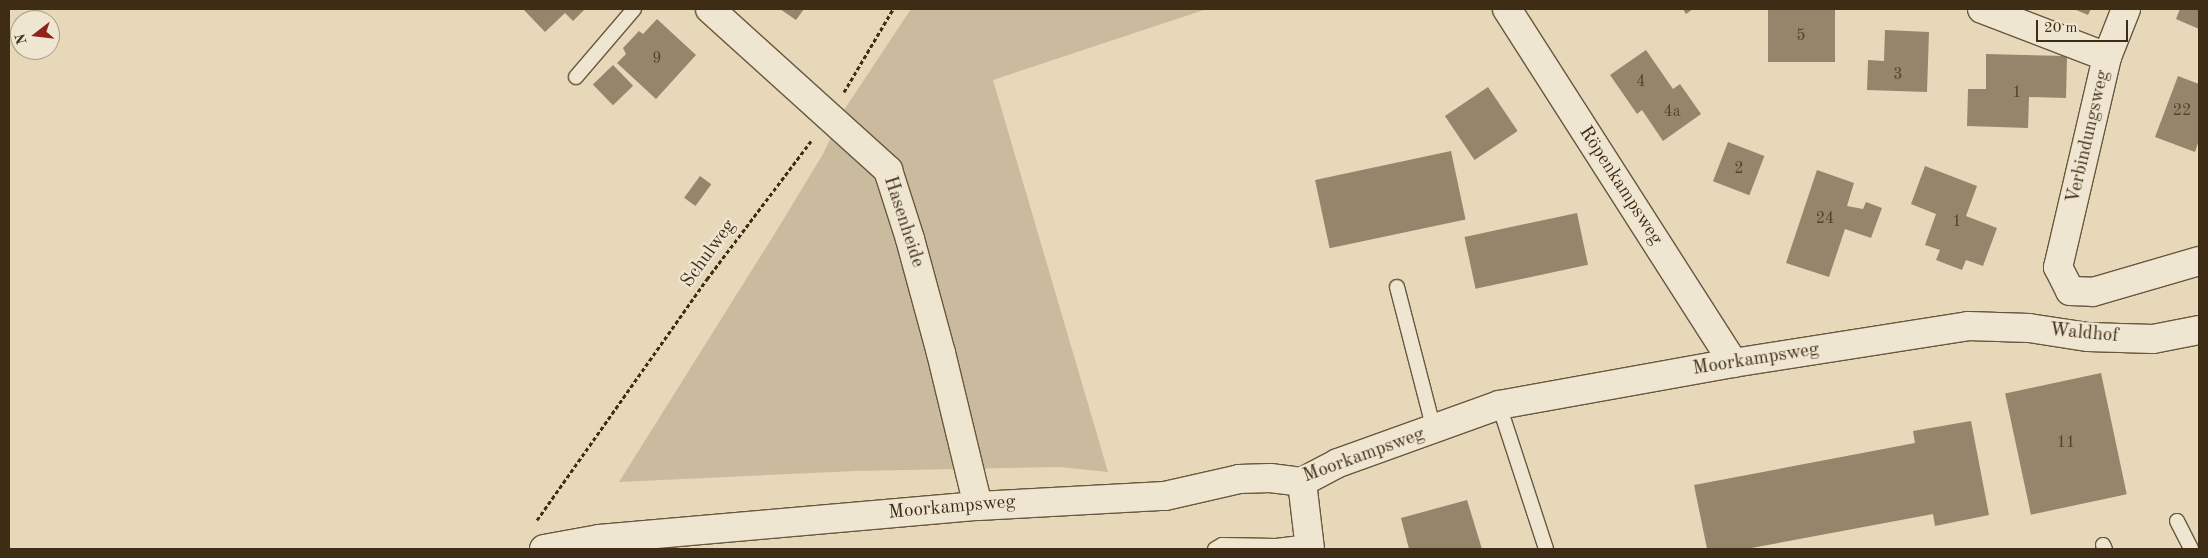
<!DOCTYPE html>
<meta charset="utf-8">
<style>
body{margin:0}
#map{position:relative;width:2208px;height:558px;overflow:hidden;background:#e7d8ba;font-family:"Old Standard TT",serif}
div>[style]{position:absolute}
.green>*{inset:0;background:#cabb9e}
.building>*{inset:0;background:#96856b;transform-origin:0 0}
.path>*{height:3px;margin-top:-1.5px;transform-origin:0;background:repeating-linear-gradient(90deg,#3f2c15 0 4px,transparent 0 6.5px)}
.roads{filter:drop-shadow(1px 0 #69573e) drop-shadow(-1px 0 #69573e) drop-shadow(0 1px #69573e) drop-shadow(0 -1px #69573e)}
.service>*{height:14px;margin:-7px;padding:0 7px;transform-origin:7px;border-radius:7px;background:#efe6d2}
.minor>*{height:28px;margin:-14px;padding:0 14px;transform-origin:14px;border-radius:14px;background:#efe6d2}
span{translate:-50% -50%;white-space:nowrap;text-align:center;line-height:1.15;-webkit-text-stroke:4.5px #efe6d2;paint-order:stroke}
.number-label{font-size:16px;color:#55422a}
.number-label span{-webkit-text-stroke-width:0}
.street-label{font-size:19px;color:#3f2c15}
.frame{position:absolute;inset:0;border:10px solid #3f2c15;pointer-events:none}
.north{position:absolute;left:10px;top:10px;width:50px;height:50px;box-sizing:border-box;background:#efe6d2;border:1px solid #a99c86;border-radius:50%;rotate:254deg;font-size:14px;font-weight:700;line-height:20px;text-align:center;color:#3f2c15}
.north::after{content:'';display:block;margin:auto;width:18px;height:22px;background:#8f2418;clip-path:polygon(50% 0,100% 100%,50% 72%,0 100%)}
.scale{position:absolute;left:2036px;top:20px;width:92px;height:22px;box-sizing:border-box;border:2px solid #3f2c15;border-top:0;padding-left:6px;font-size:15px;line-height:18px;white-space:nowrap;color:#3f2c15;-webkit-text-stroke:4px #efe6d2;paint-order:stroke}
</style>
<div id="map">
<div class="green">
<div style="clip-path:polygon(911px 9px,1207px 9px,993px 80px,1108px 472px,1060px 467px,856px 471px,619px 482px,777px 230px,823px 154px,844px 110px)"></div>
</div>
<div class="building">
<div style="clip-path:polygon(523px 9px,585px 9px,573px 21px,565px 13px,545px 32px)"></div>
<div style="clip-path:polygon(780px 9px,804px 9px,796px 20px)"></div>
<div style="clip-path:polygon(1683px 9px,1693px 9px,1686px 14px)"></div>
<div style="left:1768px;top:9px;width:67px;height:53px"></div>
<div style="clip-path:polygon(2074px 9px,2091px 9px,2088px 15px)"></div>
<div style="clip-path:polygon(2180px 9px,2199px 9px,2199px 29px,2176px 19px)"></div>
<div style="clip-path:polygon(657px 19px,696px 55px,656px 99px,617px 63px,626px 54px,623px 48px,639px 31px,643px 34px)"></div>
<div style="clip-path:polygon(1885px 30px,1929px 32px,1927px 92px,1867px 90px,1868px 60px,1884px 61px)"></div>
<div style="clip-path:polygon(1646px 50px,1673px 89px,1680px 84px,1701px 114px,1663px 141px,1642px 110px,1637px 114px,1610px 75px)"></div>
<div style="clip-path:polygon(1986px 54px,2067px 56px,2066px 98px,2029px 97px,2028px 128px,1967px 126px,1968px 89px,1986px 89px)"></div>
<div style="left:613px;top:65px;width:29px;height:28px;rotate:46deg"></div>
<div style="clip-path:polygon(2178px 76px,2199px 84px,2199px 140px,2195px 152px,2155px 137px)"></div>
<div style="left:1488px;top:87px;width:53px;height:52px;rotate:56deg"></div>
<div style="left:1728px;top:142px;width:39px;height:42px;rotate:21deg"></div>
<div style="left:1451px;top:151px;width:70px;height:139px;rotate:78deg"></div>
<div style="clip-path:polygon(1925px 166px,1977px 186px,1966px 216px,1997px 228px,1983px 266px,1966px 260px,1962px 270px,1936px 260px,1940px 250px,1925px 245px,1936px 214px,1911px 204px)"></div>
<div style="clip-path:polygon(1817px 170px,1854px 183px,1847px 206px,1863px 209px,1866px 202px,1882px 208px,1871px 238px,1845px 229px,1829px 277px,1786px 263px)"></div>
<div style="left:700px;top:176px;width:14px;height:27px;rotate:36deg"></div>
<div style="left:1577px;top:213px;width:53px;height:115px;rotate:78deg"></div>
<div style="left:2101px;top:373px;width:124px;height:98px;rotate:78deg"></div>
<div style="clip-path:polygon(1971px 421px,1989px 515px,1935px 526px,1933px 514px,1746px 549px,1707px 549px,1694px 485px,1915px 443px,1913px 431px)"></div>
<div style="clip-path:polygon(1467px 500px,1482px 549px,1409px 549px,1401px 518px)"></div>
</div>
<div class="path">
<div style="left:844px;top:92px;width:96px;rotate:-59.4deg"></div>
<div style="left:537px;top:520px;width:295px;rotate:-54.8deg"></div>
<div style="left:707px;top:279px;width:173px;rotate:-53deg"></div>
</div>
<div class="roads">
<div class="service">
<div style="left:576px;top:77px;width:89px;rotate:-49.5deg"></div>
<div style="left:1397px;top:287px;width:148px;rotate:75.5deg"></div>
<div style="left:1499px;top:405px;width:151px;rotate:71.9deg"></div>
<div style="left:2177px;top:521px;width:31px;rotate:63deg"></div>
<div style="left:2103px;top:545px;width:4px;rotate:63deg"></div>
<div style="left:1215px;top:549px;width:8px;rotate:-30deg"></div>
<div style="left:1222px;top:545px;width:54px;rotate:1.1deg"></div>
<div style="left:1276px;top:546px;width:31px;rotate:-7deg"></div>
</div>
<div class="minor">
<div style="left:710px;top:9px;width:240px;rotate:42.1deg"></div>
<div style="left:888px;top:170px;width:72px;rotate:72.3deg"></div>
<div style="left:910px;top:239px;width:118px;rotate:74.8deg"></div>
<div style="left:941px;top:353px;width:157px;rotate:76.4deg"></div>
<div style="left:1507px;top:9px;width:420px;rotate:57.4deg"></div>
<div style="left:1982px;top:9px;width:134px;rotate:21deg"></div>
<div style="left:2126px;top:9px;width:52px;rotate:111.6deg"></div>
<div style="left:2107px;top:57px;width:216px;rotate:103.1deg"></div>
<div style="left:2058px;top:267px;width:27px;rotate:63deg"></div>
<div style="left:2070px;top:291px;width:23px;rotate:2deg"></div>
<div style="left:2093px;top:292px;width:110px;rotate:-16.3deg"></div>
<div style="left:1302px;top:482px;width:67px;rotate:83.2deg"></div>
<div style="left:544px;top:549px;width:56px;rotate:-10.3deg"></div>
<div style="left:599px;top:539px;width:380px;rotate:-5deg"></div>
<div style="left:978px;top:506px;width:187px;rotate:-3.1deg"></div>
<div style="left:1165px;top:496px;width:76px;rotate:-12.9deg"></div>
<div style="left:1239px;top:479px;width:31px;rotate:-2deg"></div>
<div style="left:1270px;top:478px;width:32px;rotate:7deg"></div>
<div style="left:1302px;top:482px;width:41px;rotate:-27.8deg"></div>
<div style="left:1338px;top:463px;width:171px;rotate:-19.8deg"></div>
<div style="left:1499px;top:405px;width:238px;rotate:-10.2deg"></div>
<div style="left:1733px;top:363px;width:238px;rotate:-8.9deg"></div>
<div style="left:1968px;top:326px;width:61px;rotate:1.9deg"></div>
<div style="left:2029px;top:328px;width:60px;rotate:8.7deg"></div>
<div style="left:2088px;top:337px;width:65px;rotate:1.8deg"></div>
<div style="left:2153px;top:339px;width:47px;rotate:-11.1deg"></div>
</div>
</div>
<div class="number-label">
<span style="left:1801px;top:36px">5</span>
<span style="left:657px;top:59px">9</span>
<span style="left:1898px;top:75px">3</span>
<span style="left:1641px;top:82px">4</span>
<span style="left:2017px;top:93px">1</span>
<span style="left:2182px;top:111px">22</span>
<span style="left:1672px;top:112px">4a</span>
<span style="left:1739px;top:169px">2</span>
<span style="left:1825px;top:219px">24</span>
<span style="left:1957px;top:222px">1</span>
<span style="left:2066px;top:443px">11</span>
</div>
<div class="street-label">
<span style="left:2089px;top:137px;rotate:-77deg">Verbindungsweg</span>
<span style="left:1620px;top:186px;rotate:57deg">Röpenkampsweg</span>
<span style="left:903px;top:222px;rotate:72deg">Hasenheide</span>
<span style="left:709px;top:254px;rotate:-54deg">Schulweg</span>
<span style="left:2084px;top:334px;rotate:5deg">Waldhof</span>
<span style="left:1756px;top:360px;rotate:-9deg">Moorkampsweg</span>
<span style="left:1364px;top:456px;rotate:-20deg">Moorkampsweg</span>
<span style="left:952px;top:508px;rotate:-5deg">Moorkampsweg</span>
</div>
<div class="frame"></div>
<div class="north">N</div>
<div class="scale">20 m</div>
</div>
